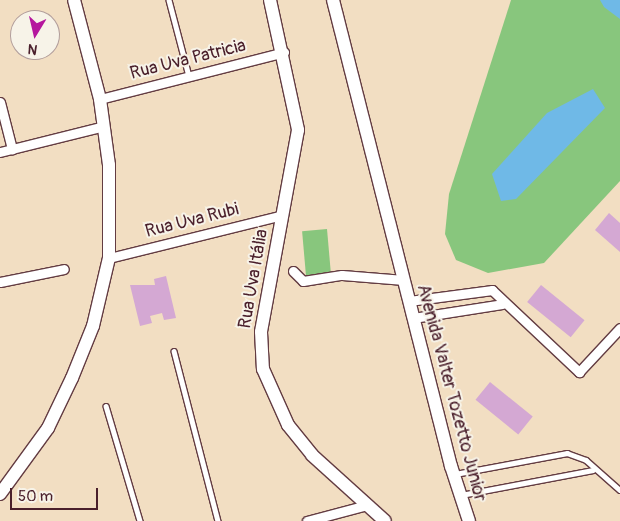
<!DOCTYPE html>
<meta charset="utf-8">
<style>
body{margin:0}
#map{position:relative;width:620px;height:521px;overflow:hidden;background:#f2dec2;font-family:Pangolin,sans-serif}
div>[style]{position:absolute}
.green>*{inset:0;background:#88c67d;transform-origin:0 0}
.water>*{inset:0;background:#6fb9e7}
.building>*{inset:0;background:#d4a8d3;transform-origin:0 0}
.roads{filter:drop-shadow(1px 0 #633c42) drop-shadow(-1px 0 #633c42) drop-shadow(0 1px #633c42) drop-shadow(0 -1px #633c42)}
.lane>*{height:4.5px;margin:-2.25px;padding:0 2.25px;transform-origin:2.25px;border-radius:2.25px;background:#fff}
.street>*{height:9px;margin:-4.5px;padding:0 4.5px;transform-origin:4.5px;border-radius:4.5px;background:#fff}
.secondary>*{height:12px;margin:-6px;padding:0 6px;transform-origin:6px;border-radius:6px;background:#fff}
span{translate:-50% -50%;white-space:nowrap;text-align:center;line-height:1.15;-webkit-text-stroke:4px #f7f3e8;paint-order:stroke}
.street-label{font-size:18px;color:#4a1f2b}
.north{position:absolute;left:10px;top:10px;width:50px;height:50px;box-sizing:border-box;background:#f7f3e8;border:1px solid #b29e9c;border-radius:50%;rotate:189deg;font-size:14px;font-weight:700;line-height:20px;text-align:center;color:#4a1f2b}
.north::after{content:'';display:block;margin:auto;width:18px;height:22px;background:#b5179e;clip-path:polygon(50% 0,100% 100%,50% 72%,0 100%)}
.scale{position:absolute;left:10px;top:488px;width:88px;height:22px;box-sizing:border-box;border:2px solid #4a1f2b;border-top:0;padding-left:6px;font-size:15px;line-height:18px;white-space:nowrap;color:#4a1f2b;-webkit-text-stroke:4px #f7f3e8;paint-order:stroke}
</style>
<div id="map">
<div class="green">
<div style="clip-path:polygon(511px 0,620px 0,620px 181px,544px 263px,488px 273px,456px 260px,445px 234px,449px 194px)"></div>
<div style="left:327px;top:229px;width:46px;height:25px;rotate:85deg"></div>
</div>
<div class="water">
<div style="clip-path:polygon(600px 0,620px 0,620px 19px,604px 7px)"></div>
<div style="clip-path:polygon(593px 89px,605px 108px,516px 199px,501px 201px,492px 174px,547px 113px)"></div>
</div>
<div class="building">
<div style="clip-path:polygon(609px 213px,620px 223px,620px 252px,595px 230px)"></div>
<div style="clip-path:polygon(166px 276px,176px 318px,164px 320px,162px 313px,150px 316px,152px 323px,140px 326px,130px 285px,155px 285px,154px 279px)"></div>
<div style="left:541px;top:285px;width:56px;height:22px;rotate:39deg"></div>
<div style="left:490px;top:382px;width:55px;height:23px;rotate:39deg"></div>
</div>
<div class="roads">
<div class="lane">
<div style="left:169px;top:0;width:79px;rotate:75.3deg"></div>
<div style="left:174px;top:351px;width:176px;rotate:75.5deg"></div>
<div style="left:106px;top:406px;width:120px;rotate:73.5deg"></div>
<div style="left:455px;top:474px;width:114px;rotate:-10.6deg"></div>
<div style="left:567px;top:453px;width:20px;rotate:20deg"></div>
<div style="left:586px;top:460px;width:45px;rotate:41.4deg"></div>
<div style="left:461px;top:495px;width:134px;rotate:-10.7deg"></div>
</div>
<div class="street">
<div style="left:100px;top:99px;width:190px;rotate:-14.3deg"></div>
<div style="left:0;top:102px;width:49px;rotate:75.7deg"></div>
<div style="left:0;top:152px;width:103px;rotate:-14deg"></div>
<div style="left:109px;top:258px;width:179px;rotate:-13.9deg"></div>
<div style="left:293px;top:271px;width:14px;rotate:45deg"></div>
<div style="left:303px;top:281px;width:39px;rotate:-9deg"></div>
<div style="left:342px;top:275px;width:62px;rotate:4.6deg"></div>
<div style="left:0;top:282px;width:65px;rotate:-11.5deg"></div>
<div style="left:409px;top:301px;width:84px;rotate:-7.5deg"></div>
<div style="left:492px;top:290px;width:120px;rotate:43.3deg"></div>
<div style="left:579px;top:372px;width:60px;rotate:-47deg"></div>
<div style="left:413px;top:318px;width:90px;rotate:-8.9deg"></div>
<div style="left:307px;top:521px;width:62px;rotate:-14.9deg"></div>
</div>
<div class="secondary">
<div style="left:270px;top:0;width:133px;rotate:77.8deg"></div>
<div style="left:298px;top:130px;width:205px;rotate:100.4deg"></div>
<div style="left:261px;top:332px;width:37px;rotate:87deg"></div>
<div style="left:263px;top:369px;width:61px;rotate:65.9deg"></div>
<div style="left:288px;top:425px;width:38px;rotate:51deg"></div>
<div style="left:312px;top:455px;width:98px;rotate:42.1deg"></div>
<div style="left:333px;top:0;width:481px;rotate:75.8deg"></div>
<div style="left:451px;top:466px;width:58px;rotate:71.9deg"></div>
<div style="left:0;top:494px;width:82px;rotate:-54deg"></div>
<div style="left:48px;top:428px;width:55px;rotate:-64.4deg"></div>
<div style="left:72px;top:378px;width:56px;rotate:-68deg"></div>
<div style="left:93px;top:326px;width:70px;rotate:-76.8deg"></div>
<div style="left:109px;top:258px;width:93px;rotate:-90deg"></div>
<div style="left:109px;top:165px;width:67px;rotate:-97.8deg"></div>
<div style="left:100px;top:99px;width:102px;rotate:-104.7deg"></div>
</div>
</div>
<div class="street-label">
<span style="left:188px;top:60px;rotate:-14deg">Rua Uva Patricia</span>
<span style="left:192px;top:221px;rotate:-14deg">Rua Uva Rubi</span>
<span style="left:254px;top:279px;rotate:-80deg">Rua Uva Itália</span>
<span style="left:451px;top:393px;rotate:75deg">Avenida Valter Tozetto Junior</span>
</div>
<div class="north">N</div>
<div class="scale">50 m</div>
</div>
